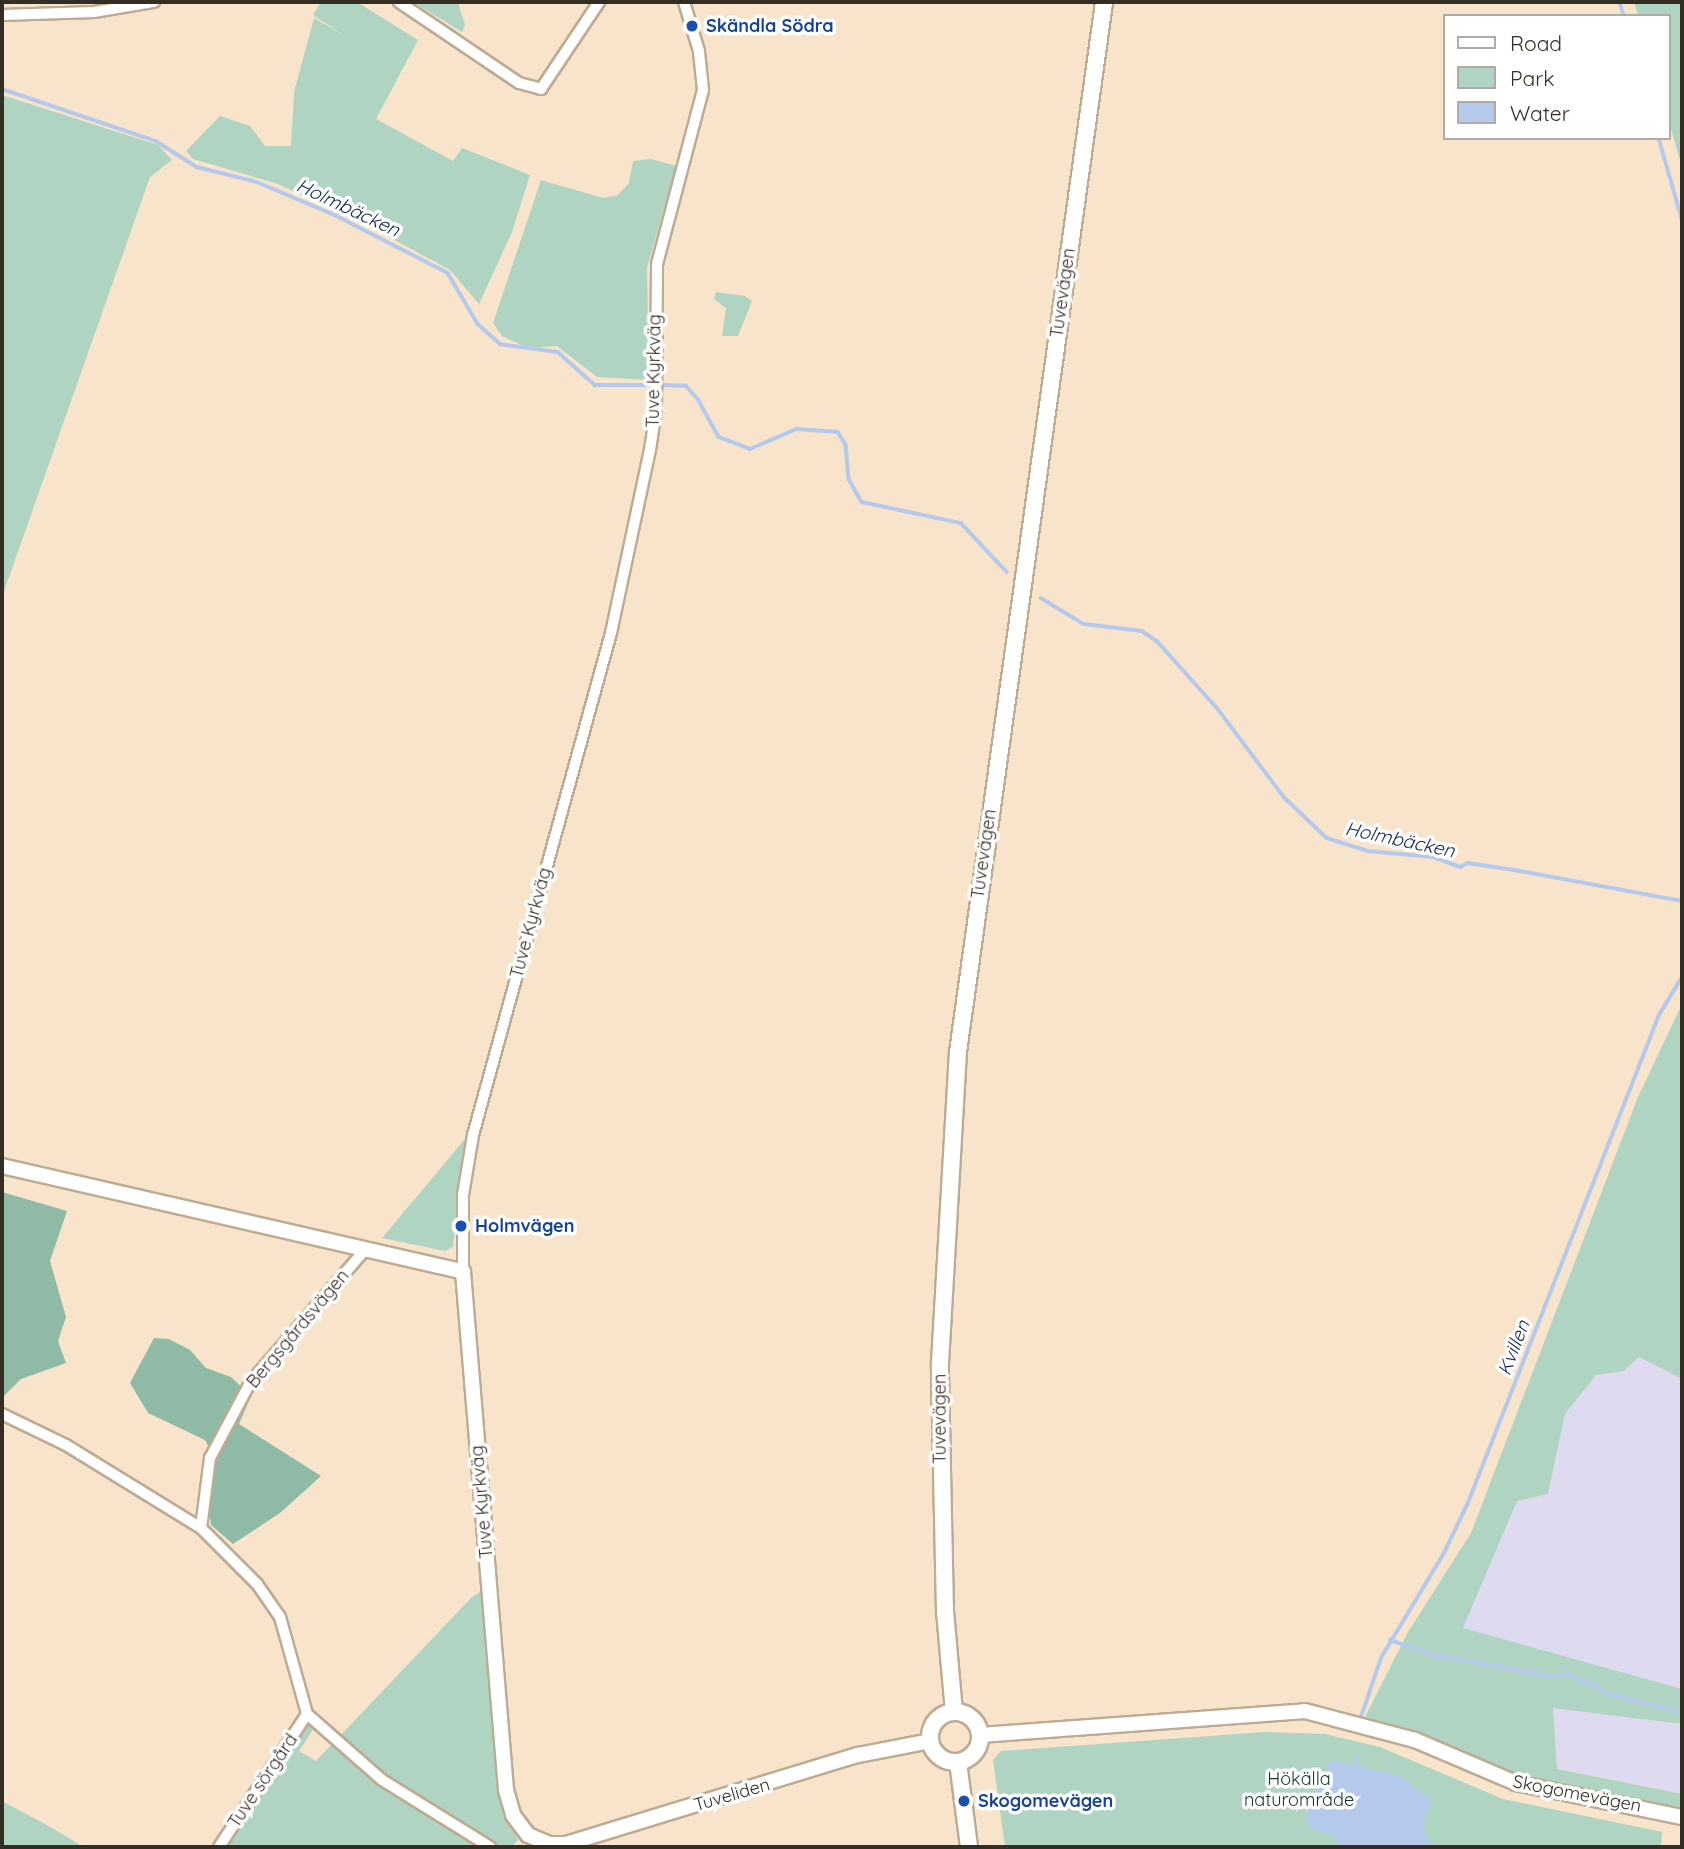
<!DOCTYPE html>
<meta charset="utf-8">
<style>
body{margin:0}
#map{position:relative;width:1684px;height:1849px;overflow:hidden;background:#f7e4cb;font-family:Quicksand,sans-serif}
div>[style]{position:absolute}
.industrial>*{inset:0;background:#dedaf0}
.green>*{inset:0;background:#b0d4c2}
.forest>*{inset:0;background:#8fbaa6}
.water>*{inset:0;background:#b5c9ed}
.stream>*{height:3.5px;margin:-1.75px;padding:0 1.75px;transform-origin:1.75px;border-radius:1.75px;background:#b5c9ed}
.roads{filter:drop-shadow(2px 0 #bdab93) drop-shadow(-2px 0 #bdab93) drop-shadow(0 2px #bdab93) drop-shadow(0 -2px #bdab93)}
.minor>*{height:10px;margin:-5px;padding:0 5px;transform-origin:5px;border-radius:5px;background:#fff}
.tertiary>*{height:14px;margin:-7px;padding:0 7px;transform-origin:7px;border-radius:7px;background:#fff}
.secondary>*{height:16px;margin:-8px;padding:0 8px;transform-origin:8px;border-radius:8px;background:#fff}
.secondary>.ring{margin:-8px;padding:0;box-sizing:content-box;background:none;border:16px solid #fff;border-radius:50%}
.dots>*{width:19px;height:19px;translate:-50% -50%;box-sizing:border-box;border:4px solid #fff;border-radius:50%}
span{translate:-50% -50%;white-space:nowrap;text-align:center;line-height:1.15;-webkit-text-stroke:7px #fff;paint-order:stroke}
.transit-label{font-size:18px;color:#164399;font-weight:700}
.left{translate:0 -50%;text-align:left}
.street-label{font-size:18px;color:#342d23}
.park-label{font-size:18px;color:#113728}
.water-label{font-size:19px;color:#112753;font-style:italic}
.frame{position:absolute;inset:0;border:4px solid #342d23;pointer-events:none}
.legend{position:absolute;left:1443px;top:14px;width:228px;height:126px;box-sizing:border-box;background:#fff;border:2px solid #aeaba7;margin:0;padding:9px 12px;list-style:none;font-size:21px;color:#342d23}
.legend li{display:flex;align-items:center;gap:14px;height:35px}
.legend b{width:35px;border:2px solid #aeaba7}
</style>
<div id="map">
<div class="industrial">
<div style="clip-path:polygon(1639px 1357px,1682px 1379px,1682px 1689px,1462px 1629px,1517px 1501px,1548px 1494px,1565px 1414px,1596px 1375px,1624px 1371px)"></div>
<div style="clip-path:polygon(1553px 1707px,1682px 1724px,1682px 1794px,1557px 1769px)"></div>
</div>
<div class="green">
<div style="clip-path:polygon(321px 2px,357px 2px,418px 40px,376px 119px,453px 161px,462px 148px,530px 175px,512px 232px,479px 304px,450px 270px,367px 225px,278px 184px,193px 159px,186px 151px,220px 116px,250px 126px,265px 146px,291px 146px,294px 92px,314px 18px,345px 36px,313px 15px)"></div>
<div style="clip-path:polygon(413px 2px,458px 2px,465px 25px,462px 32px)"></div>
<div style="clip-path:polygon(1634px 2px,1682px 2px,1682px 167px,1668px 118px,1668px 16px,1638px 16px)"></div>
<div style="clip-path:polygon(2px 95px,158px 145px,172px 160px,150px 177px,2px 597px)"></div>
<div style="clip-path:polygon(651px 159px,676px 166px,647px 268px,649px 380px,597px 377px,557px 346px,528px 348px,502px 336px,493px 323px,541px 180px,603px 198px,618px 195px,629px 183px,633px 161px)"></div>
<div style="clip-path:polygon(716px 292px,745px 296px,752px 301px,738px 336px,722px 336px,726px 308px,714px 299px)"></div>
<div style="clip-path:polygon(1682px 1004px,1682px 1379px,1639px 1357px,1624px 1371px,1596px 1375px,1565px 1414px,1548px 1494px,1517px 1501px,1463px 1628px,1682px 1689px,1682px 1724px,1553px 1708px,1557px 1769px,1682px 1794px,1682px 1808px,1517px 1777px,1365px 1717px,1408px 1632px,1471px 1533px,1638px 1097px)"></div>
<div style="clip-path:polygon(465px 1139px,453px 1247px,445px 1251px,382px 1238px)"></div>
<div style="clip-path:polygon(484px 1589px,499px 1795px,518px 1840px,513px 1846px,211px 1847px,298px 1717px,314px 1728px,299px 1751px,316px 1761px,471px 1598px)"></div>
<div style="clip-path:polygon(1265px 1732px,1325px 1734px,1380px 1747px,1503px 1799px,1662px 1832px,1661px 1847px,1005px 1847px,993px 1760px,1001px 1751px)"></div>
<div style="clip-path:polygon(2px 1801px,45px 1824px,84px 1847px,2px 1847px)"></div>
</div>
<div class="forest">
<div style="clip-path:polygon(2px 1192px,67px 1211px,50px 1261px,66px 1317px,58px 1341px,66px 1363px,21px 1379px,2px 1398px)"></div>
<div style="clip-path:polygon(154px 1338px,169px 1339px,190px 1350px,206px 1368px,231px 1377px,251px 1396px,239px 1424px,321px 1476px,280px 1513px,233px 1544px,211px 1525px,207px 1490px,216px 1460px,205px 1440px,148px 1413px,130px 1383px)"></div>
</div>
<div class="water">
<div style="clip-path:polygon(1330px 1760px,1402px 1777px,1432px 1801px,1422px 1825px,1432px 1847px,1340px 1847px,1334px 1835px,1309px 1828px,1308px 1812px)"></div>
</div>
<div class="stream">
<div style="left:1620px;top:2px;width:15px;rotate:74deg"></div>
<div style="left:2px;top:89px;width:163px;rotate:18.7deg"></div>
<div style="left:156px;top:141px;width:49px;rotate:32.4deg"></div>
<div style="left:197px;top:167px;width:62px;rotate:14deg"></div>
<div style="left:257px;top:182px;width:87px;rotate:23deg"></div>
<div style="left:337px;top:216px;width:125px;rotate:27.2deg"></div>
<div style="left:448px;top:273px;width:59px;rotate:59.5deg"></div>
<div style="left:478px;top:324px;width:30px;rotate:42deg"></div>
<div style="left:500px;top:344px;width:59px;rotate:7.9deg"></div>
<div style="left:558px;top:352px;width:50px;rotate:41.7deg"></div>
<div style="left:595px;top:385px;width:51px"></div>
<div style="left:1659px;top:138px;width:84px;rotate:74.1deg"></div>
<div style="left:662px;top:385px;width:24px;rotate:2deg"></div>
<div style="left:686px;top:386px;width:18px;rotate:47deg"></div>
<div style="left:698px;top:399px;width:43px;rotate:61.1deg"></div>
<div style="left:719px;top:437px;width:33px;rotate:21deg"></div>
<div style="left:750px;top:449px;width:51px;rotate:-23.1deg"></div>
<div style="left:797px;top:429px;width:41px;rotate:4.2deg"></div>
<div style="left:838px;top:432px;width:15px;rotate:58deg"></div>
<div style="left:846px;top:445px;width:34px;rotate:85deg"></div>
<div style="left:849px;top:479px;width:26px;rotate:61deg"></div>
<div style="left:862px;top:502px;width:101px;rotate:12deg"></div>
<div style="left:961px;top:523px;width:67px;rotate:46.8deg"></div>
<div style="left:1041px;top:598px;width:50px;rotate:31.2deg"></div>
<div style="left:1084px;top:624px;width:58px;rotate:6.9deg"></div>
<div style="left:1142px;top:631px;width:18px;rotate:34deg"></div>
<div style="left:1157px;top:641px;width:91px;rotate:48.1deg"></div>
<div style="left:1218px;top:709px;width:110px;rotate:53.1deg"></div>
<div style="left:1284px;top:797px;width:59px;rotate:43.6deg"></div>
<div style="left:1327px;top:838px;width:43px;rotate:17.6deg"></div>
<div style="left:1368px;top:851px;width:65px;rotate:5.3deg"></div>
<div style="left:1433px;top:857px;width:29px;rotate:20deg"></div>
<div style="left:1460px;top:867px;width:9px;rotate:-27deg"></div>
<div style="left:1468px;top:863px;width:53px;rotate:8.7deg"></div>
<div style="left:1520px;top:871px;width:165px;rotate:10.5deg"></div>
<div style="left:1390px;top:1640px;width:46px;rotate:18.8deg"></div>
<div style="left:1434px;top:1655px;width:119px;rotate:10.2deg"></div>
<div style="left:1551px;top:1676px;width:17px;rotate:-7deg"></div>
<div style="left:1568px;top:1674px;width:49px;rotate:25.5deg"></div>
<div style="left:1612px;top:1695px;width:72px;rotate:13.7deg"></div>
<div style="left:1360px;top:1720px;width:65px;rotate:-71.3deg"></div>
<div style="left:1381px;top:1658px;width:122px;rotate:-59deg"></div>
<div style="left:1444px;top:1553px;width:55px;rotate:-64.4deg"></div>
<div style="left:1468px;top:1503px;width:524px;rotate:-68.62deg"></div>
<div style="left:1659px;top:1015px;width:44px;rotate:-58.8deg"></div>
<div style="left:1357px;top:1755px;width:19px;rotate:90deg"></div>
</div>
<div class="roads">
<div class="minor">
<div style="left:399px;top:2px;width:145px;rotate:34deg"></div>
<div style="left:519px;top:83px;width:23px;rotate:15deg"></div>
<div style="left:541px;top:89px;width:105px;rotate:-56.3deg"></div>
<div style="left:2px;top:15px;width:92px;rotate:-1.9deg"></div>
<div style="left:94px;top:12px;width:61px;rotate:-9.5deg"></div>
<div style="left:463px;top:1272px;width:77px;rotate:-90deg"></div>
<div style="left:463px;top:1195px;width:61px;rotate:-80.5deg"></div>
<div style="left:473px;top:1135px;width:521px;rotate:-74.63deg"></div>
<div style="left:611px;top:633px;width:187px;rotate:-78deg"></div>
<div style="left:650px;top:450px;width:40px;rotate:-81.5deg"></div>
<div style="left:656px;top:410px;width:146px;rotate:-89.6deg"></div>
<div style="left:657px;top:264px;width:180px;rotate:-75.2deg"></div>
<div style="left:703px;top:90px;width:39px;rotate:-96deg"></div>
<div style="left:699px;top:51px;width:51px;rotate:-107deg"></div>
<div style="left:2px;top:1414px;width:71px;rotate:25.8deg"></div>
<div style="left:66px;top:1445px;width:158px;rotate:31.6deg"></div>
<div style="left:201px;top:1528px;width:79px;rotate:45deg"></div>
<div style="left:257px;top:1584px;width:40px;rotate:55.1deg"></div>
<div style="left:280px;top:1617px;width:101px;rotate:74.4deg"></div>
<div style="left:307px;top:1714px;width:100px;rotate:41.3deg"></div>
<div style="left:382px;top:1780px;width:127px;rotate:31.8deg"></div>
<div style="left:201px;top:1528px;width:71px;rotate:-82.7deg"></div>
<div style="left:210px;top:1458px;width:85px;rotate:-61.9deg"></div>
<div style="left:250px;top:1383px;width:174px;rotate:-49.2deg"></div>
<div style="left:219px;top:1847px;width:159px;rotate:-56.5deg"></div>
</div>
<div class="tertiary">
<div style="left:2px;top:1166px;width:473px;rotate:12.9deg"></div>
<div style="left:463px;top:1272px;width:520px;rotate:85.25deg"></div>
<div style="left:506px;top:1790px;width:26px;rotate:74deg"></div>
<div style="left:513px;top:1815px;width:25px;rotate:53deg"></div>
<div style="left:528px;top:1835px;width:23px;rotate:23deg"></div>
<div style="left:549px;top:1844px;width:17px"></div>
<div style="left:566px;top:1844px;width:305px;rotate:-17deg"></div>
<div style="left:858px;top:1755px;width:74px;rotate:-10.9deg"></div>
<div style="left:980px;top:1735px;width:326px;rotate:-4.2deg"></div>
<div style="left:1305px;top:1711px;width:114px;rotate:14.8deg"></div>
<div style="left:1415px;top:1740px;width:110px;rotate:23.1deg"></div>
<div style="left:1516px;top:1783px;width:169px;rotate:11.6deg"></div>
</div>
<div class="secondary">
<div style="left:954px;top:1712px;width:100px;rotate:-95.1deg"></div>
<div style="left:945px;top:1612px;width:249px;rotate:-91.2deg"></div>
<div style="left:940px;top:1363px;width:312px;rotate:-86.7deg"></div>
<div style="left:958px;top:1052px;width:1060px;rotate:-82.08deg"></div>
<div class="ring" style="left:930px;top:1712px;width:34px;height:34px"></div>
<div style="left:958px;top:1762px;width:86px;rotate:82.6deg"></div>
</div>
</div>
<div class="dots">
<div style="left:692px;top:26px;background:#1a4fb4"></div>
<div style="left:461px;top:1226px;background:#1a4fb4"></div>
<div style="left:964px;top:1801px;background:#1a4fb4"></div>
</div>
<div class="transit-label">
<span class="left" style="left:706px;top:26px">Skändla Södra</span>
<span class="left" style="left:475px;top:1226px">Holmvägen</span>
<span class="left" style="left:978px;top:1801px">Skogomevägen</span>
</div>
<div class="street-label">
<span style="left:1063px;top:293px;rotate:-82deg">Tuvevägen</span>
<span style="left:654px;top:371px;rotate:-89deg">Tuve Kyrkväg</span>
<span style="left:984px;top:854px;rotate:-82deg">Tuvevägen</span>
<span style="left:531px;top:923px;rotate:-75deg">Tuve Kyrkväg</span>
<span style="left:298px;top:1329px;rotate:-50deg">Bergsgårdsvägen</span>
<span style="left:940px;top:1419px;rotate:-90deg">Tuvevägen</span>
<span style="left:482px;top:1502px;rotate:-95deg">Tuve Kyrkväg</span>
<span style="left:263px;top:1781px;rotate:-56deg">Tuve sörgård</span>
<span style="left:1577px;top:1794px;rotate:11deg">Skogomevägen</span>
<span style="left:732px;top:1795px;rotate:-16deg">Tuveliden</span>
</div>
<div class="park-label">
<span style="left:1299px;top:1790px">Hökälla<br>naturområde</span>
</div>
<div class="water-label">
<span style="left:348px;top:208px;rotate:25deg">Holmbäcken</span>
<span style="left:1400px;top:840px;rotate:12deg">Holmbäcken</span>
<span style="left:1514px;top:1348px;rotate:-69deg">Kvillen</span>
</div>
<div class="frame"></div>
<ul class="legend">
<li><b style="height:9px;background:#fff"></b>Road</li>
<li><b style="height:19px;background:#b0d4c2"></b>Park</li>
<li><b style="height:19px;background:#b5c9ed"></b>Water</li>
</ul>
</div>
